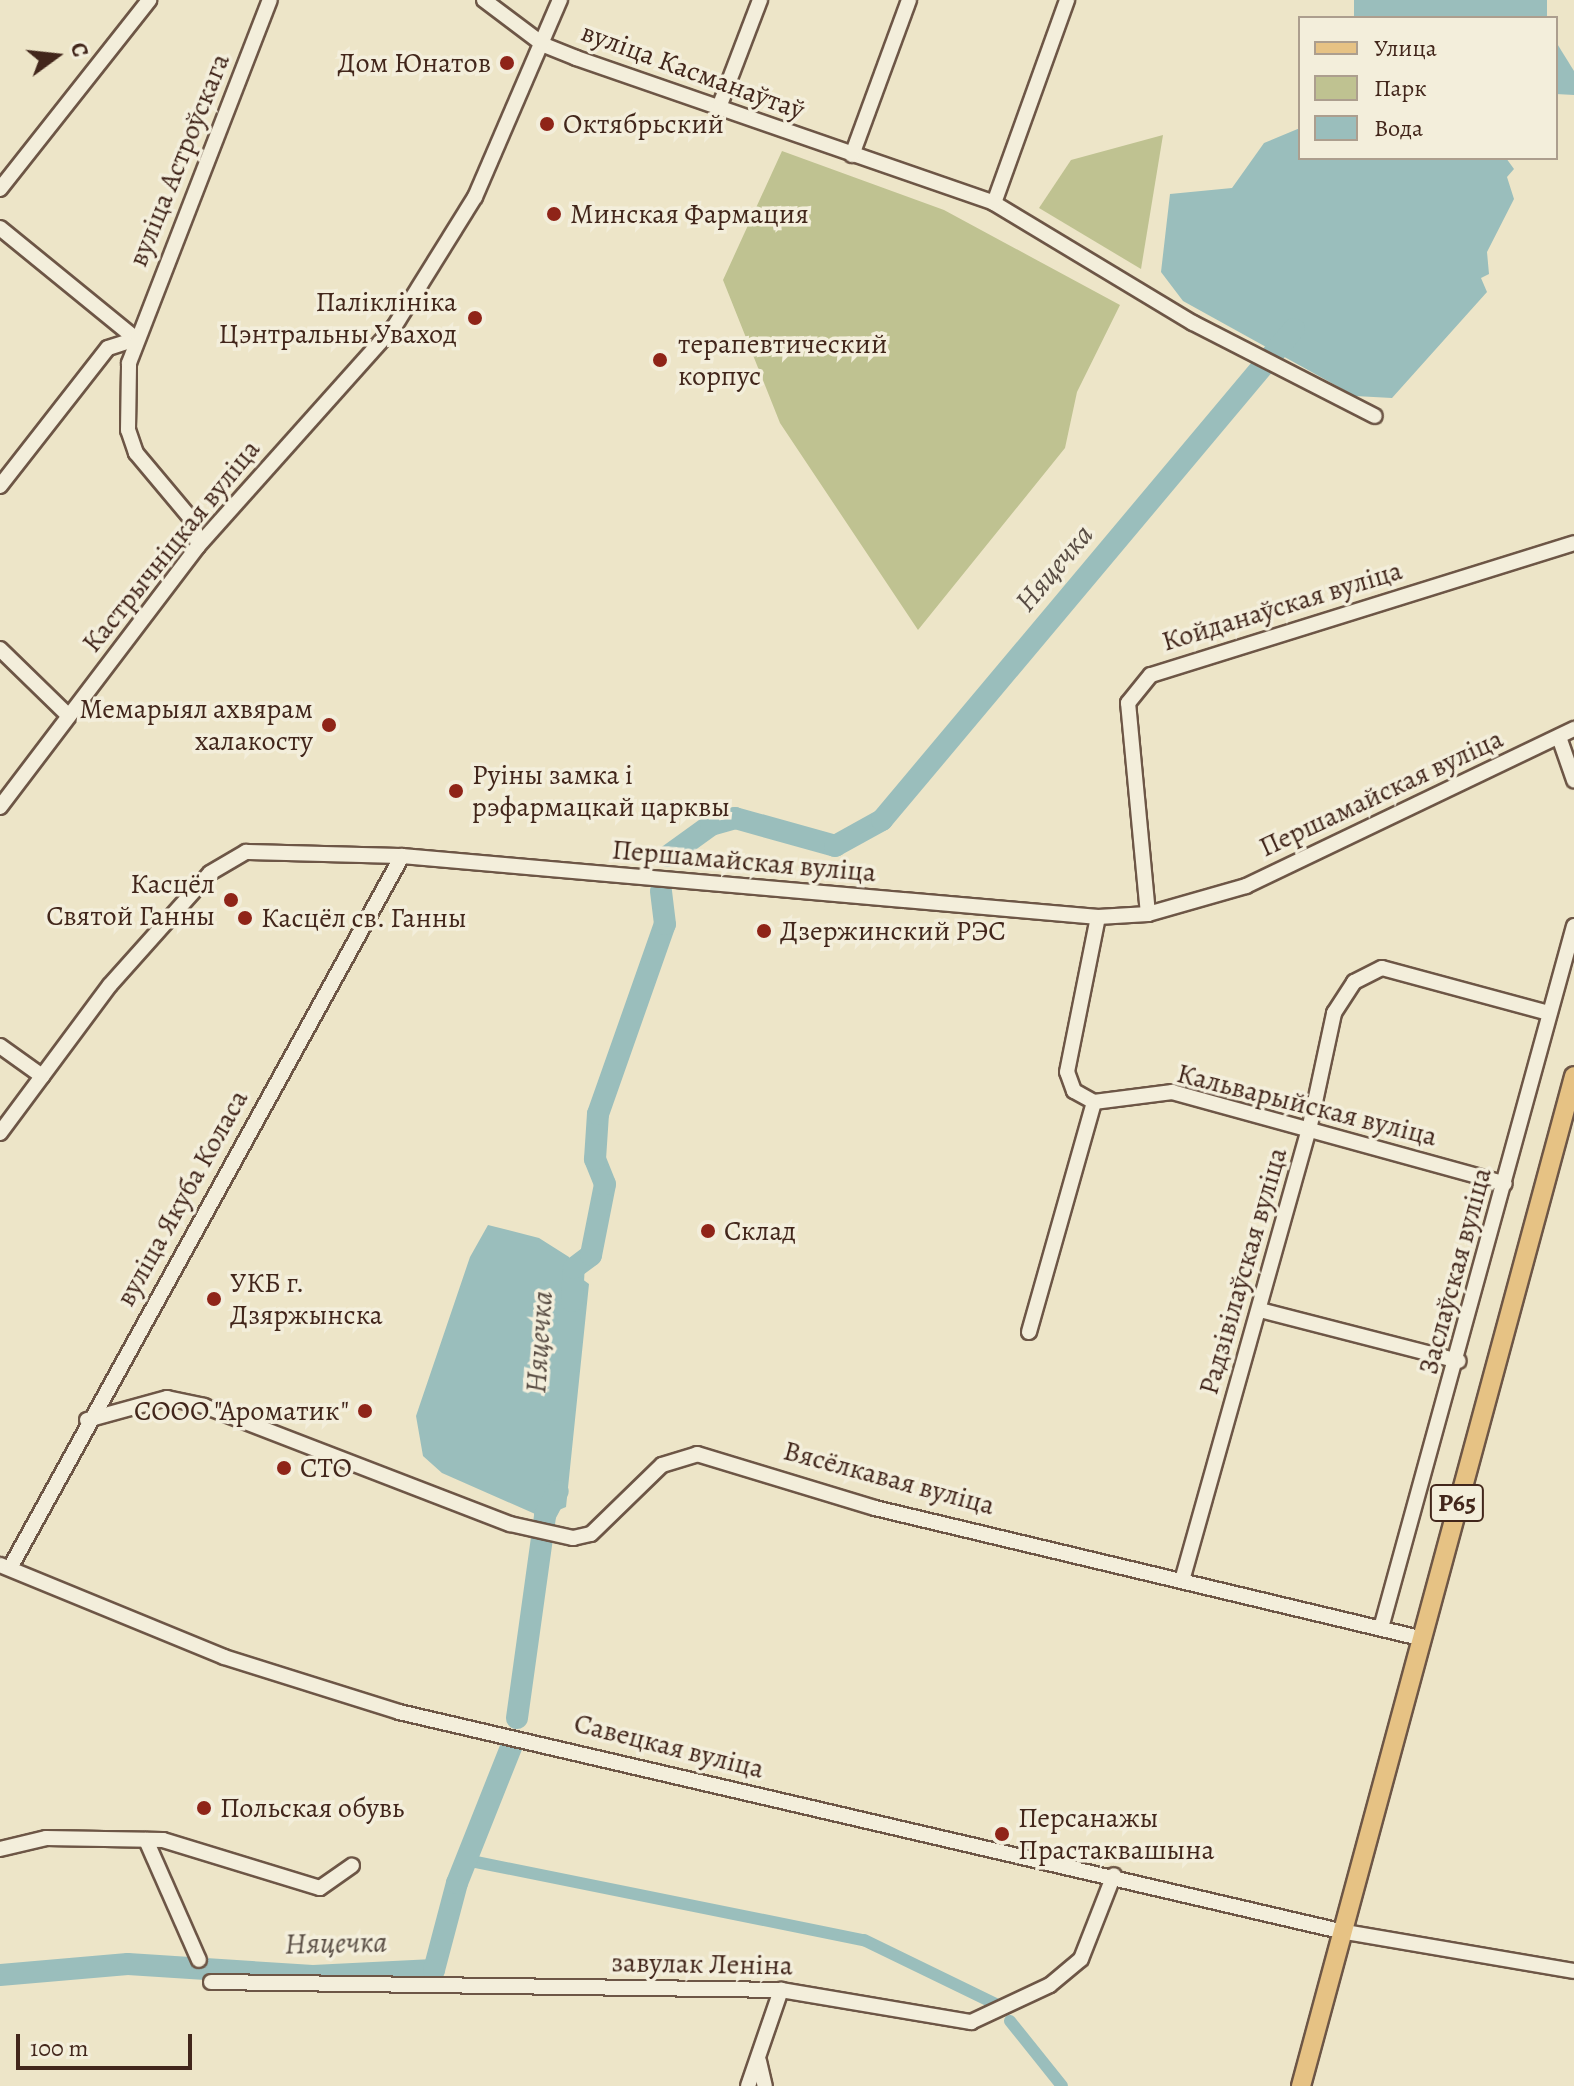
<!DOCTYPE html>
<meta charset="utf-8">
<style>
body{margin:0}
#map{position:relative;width:1574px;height:2086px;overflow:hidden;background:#ede5c8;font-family:Alegreya,serif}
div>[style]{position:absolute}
.green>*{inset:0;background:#bfc291}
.water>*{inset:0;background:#9abebc;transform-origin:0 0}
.canal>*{height:12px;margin:-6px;padding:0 6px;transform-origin:6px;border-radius:6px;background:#9abebc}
.river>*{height:22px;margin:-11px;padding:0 11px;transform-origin:11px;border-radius:11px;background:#9abebc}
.roads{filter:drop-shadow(2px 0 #6d5646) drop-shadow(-2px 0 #6d5646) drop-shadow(0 2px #6d5646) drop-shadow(0 -2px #6d5646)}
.minor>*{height:14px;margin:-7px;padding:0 7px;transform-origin:7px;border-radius:7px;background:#f3eedb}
.major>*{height:18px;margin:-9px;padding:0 9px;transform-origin:9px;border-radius:9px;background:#e6c284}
.dots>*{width:22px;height:22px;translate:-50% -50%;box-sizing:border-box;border:4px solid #f3eedb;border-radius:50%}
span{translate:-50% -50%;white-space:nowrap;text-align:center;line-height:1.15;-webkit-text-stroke:7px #f3eedb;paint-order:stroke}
.shield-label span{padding:2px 6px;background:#f3eedb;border:2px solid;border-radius:6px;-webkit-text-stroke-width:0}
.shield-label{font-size:26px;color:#42261b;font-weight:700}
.poi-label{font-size:28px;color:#42261b}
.right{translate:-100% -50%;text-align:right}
.left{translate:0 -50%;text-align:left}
.street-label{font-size:28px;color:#42261b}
.water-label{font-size:30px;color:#584c43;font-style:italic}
.legend{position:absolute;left:1298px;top:16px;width:260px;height:144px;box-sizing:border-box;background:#f3eedb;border:2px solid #ac9e8e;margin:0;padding:10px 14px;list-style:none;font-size:24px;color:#42261b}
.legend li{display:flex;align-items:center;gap:16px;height:40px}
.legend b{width:40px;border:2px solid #ac9e8e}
.north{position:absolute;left:16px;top:16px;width:80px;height:80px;-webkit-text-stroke:6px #f3eedb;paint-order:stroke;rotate:75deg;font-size:22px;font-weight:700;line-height:32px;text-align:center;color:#42261b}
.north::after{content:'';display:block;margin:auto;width:28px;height:36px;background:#42261b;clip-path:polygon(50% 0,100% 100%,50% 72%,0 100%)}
.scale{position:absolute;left:16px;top:2034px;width:176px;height:36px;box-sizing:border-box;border:4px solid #42261b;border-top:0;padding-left:10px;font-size:24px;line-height:28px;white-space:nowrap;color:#42261b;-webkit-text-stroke:6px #f3eedb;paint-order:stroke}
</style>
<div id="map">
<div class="green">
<div style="clip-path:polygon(1163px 135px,1141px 269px,1039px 208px,1071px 160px)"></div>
<div style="clip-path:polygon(782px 151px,944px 210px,1120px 305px,1077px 392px,1065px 448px,918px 630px,780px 423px,723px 280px)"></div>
</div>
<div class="water">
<div style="left:1354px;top:0;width:193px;height:19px"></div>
<div style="clip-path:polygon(1556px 42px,1574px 71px,1574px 95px,1556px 94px)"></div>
<div style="clip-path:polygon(1300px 128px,1300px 158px,1506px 158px,1514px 169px,1507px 177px,1514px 199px,1487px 252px,1489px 274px,1481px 278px,1487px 292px,1392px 398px,1355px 396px,1183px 301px,1161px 272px,1170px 194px,1232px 188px,1264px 143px)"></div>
<div style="clip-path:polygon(488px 1225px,539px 1238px,569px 1257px,574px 1273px,589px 1284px,566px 1507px,542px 1517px,442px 1473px,423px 1456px,416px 1416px,470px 1257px)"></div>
</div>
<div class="canal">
<div style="left:471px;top:1861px;width:401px;rotate:11.4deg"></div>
<div style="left:864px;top:1940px;width:149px;rotate:25.9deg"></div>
<div style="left:1010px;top:2021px;width:83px;rotate:51.3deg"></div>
</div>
<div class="river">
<div style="left:668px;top:856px;width:53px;rotate:-35.8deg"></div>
<div style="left:711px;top:825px;width:25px;rotate:-16deg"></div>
<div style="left:735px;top:818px;width:104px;rotate:15.6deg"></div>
<div style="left:835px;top:846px;width:54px;rotate:-29deg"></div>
<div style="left:882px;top:820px;width:641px;rotate:-50deg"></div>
<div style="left:572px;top:1301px;width:33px;rotate:-87deg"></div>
<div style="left:574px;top:1268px;width:21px;rotate:-37deg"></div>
<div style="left:591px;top:1255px;width:72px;rotate:-78.8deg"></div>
<div style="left:605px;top:1184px;width:27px;rotate:-112deg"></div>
<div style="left:595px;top:1159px;width:45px;rotate:-86.2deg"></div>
<div style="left:598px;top:1114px;width:201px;rotate:-70.6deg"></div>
<div style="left:665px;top:924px;width:33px;rotate:-97deg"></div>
<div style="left:517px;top:1718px;width:205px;rotate:-82.1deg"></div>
<div style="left:545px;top:1515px;width:27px;rotate:-62deg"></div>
<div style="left:0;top:1975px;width:128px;rotate:-4.9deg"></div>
<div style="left:128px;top:1964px;width:185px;rotate:3.7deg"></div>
<div style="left:313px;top:1976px;width:121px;rotate:-2.8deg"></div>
<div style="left:434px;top:1970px;width:90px;rotate:-75.2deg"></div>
<div style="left:457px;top:1883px;width:149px;rotate:-68.3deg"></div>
</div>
<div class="roads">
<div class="minor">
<div style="left:484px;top:0;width:75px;rotate:36.9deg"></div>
<div style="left:544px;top:45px;width:35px;rotate:22deg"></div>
<div style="left:576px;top:58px;width:442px;rotate:19.1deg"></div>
<div style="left:994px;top:203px;width:232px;rotate:31.1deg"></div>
<div style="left:1193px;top:323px;width:204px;rotate:27.1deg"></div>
<div style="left:718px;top:110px;width:118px;rotate:-69.1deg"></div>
<div style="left:852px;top:155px;width:165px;rotate:-69.8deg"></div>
<div style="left:0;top:189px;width:241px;rotate:-51.7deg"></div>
<div style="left:994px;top:203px;width:216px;rotate:-70.2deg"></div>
<div style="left:0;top:228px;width:176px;rotate:39.2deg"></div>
<div style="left:0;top:486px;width:175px;rotate:-52deg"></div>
<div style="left:108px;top:348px;width:29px;rotate:-18deg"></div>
<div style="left:198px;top:546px;width:25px;rotate:-101deg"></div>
<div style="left:193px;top:521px;width:89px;rotate:-130deg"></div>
<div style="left:136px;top:453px;width:24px;rotate:-109deg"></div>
<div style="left:128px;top:430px;width:67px;rotate:-89.1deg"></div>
<div style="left:129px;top:363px;width:389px;rotate:-68.8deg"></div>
<div style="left:0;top:649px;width:96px;rotate:44.2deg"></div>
<div style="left:1559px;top:737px;width:46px;rotate:70.8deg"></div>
<div style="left:0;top:807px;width:328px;rotate:-52.8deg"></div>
<div style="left:198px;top:546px;width:294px;rotate:-48.2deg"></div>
<div style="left:394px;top:327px;width:153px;rotate:-58.1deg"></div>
<div style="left:475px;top:197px;width:215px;rotate:-66.7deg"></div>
<div style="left:1148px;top:914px;width:212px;rotate:-95.4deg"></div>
<div style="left:1128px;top:703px;width:36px;rotate:-51deg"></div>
<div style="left:1151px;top:675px;width:443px;rotate:-17.3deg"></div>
<div style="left:0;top:1046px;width:52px;rotate:35.5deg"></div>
<div style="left:1094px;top:1102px;width:79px;rotate:-7.3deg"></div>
<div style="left:1172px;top:1092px;width:345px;rotate:15.4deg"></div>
<div style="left:1094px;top:1102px;width:23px;rotate:-151deg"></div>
<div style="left:1074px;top:1091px;width:20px;rotate:-110deg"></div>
<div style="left:1067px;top:1072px;width:158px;rotate:-78.7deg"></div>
<div style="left:0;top:1133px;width:184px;rotate:-53.4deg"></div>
<div style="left:110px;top:985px;width:150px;rotate:-48.2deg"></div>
<div style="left:210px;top:873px;width:42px;rotate:-30.3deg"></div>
<div style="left:246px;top:852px;width:156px;rotate:1.5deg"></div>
<div style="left:402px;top:856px;width:699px;rotate:5.01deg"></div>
<div style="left:1098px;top:917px;width:50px;rotate:-3.4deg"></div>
<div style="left:1148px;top:914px;width:102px;rotate:-15.9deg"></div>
<div style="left:1246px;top:886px;width:364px;rotate:-25.6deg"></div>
<div style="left:1260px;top:1310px;width:205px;rotate:14.4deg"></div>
<div style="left:1029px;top:1332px;width:239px;rotate:-74.2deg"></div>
<div style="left:87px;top:1420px;width:83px;rotate:-15.4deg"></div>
<div style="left:167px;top:1398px;width:38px;rotate:12deg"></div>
<div style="left:204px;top:1406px;width:328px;rotate:21.1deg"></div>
<div style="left:510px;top:1524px;width:65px;rotate:12.5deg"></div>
<div style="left:573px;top:1538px;width:18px;rotate:-13deg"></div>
<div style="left:591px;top:1534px;width:99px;rotate:-44.2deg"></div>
<div style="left:662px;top:1465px;width:37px;rotate:-17deg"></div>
<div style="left:697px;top:1454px;width:186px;rotate:16.9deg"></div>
<div style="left:875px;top:1508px;width:560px;rotate:13.42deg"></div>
<div style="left:0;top:1565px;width:242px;rotate:22.3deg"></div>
<div style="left:224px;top:1657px;width:183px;rotate:17.4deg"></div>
<div style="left:399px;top:1712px;width:966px;rotate:13.1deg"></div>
<div style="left:1340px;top:1931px;width:237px;rotate:9.7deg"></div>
<div style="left:10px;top:1568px;width:813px;rotate:-61.16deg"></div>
<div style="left:1183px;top:1577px;width:464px;rotate:-74.3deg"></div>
<div style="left:1309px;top:1130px;width:120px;rotate:-77.9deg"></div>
<div style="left:1334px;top:1013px;width:37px;rotate:-57deg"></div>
<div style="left:1354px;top:982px;width:31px;rotate:-27deg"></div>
<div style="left:1382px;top:968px;width:173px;rotate:15.1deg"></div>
<div style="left:1381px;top:1628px;width:728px;rotate:-74.63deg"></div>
<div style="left:146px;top:1840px;width:131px;rotate:66.2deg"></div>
<div style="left:0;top:1849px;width:47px;rotate:-13.4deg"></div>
<div style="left:46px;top:1838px;width:117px;rotate:1deg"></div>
<div style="left:163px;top:1840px;width:164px;rotate:17deg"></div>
<div style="left:320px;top:1888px;width:39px;rotate:-35deg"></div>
<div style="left:211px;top:1982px;width:570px;rotate:0.8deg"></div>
<div style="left:781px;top:1990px;width:193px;rotate:9.6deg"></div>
<div style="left:971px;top:2022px;width:87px;rotate:-25.1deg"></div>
<div style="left:1050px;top:1985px;width:40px;rotate:-40deg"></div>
<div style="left:1081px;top:1959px;width:90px;rotate:-68.6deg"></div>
<div style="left:759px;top:2061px;width:26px;rotate:77deg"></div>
<div style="left:748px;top:2086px;width:102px;rotate:-71deg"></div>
</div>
<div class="major">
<div style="left:1301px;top:2086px;width:1046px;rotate:-74.87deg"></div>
</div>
</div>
<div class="dots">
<div style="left:507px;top:63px;background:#8f2418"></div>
<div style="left:547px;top:124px;background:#8f2418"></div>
<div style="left:554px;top:214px;background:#8f2418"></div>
<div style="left:475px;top:318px;background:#8f2418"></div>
<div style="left:660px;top:360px;background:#8f2418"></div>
<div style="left:329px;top:725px;background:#8f2418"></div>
<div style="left:456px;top:791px;background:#8f2418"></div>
<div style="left:231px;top:900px;background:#8f2418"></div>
<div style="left:245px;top:918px;background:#8f2418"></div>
<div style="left:764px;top:931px;background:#8f2418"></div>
<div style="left:708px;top:1231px;background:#8f2418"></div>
<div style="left:214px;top:1299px;background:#8f2418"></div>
<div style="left:365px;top:1411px;background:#8f2418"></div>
<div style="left:284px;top:1468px;background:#8f2418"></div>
<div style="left:204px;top:1808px;background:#8f2418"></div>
<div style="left:1002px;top:1834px;background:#8f2418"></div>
</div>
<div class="shield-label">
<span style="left:1457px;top:1503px">Р65</span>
</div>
<div class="poi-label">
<span class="right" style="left:491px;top:63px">Дом Юнатов</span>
<span class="left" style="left:563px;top:124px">Октябрьский</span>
<span class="left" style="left:570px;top:214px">Минская Фармация</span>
<span class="right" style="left:457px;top:318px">Паліклініка<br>Цэнтральны Уваход</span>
<span class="left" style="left:678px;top:360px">терапевтический<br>корпус</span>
<span class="right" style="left:313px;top:725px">Мемарыял ахвярам<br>халакосту</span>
<span class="left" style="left:472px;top:791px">Руіны замка і<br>рэфармацкай царквы</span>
<span class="right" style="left:215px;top:900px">Касцёл<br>Святой Ганны</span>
<span class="left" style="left:261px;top:918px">Касцёл св. Ганны</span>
<span class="left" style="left:780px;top:931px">Дзержинский РЭС</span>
<span class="left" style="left:724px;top:1231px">Склад</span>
<span class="left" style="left:230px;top:1299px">УКБ г.<br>Дзяржынска</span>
<span class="right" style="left:349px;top:1411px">СООО "Ароматик"</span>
<span class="left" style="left:300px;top:1468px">СТО</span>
<span class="left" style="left:220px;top:1808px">Польская обувь</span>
<span class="left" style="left:1018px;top:1834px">Персанажы<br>Прастаквашына</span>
</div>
<div class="street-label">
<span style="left:693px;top:71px;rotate:20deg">вуліца Касманаўтаў</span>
<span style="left:179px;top:160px;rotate:-68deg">вуліца Астроўскага</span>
<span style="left:171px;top:546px;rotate:-51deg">Кастрычніцкая вуліца</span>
<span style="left:1282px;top:606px;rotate:-17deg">Койданаўская вуліца</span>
<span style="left:1381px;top:793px;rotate:-25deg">Першамайская вуліца</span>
<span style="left:744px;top:861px;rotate:5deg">Першамайская вуліца</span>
<span style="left:1307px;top:1105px;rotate:14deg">Кальварыйская вуліца</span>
<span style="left:182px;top:1198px;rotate:-61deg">вуліца Якуба Коласа</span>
<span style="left:1243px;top:1271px;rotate:-74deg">Радзівілаўская вуліца</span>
<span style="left:1455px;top:1271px;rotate:-75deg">Заслаўская вуліца</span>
<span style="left:889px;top:1478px;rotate:15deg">Вясёлкавая вуліца</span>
<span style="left:669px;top:1746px;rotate:14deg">Савецкая вуліца</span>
<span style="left:702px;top:1964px;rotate:1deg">завулак Леніна</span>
</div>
<div class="water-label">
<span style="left:1054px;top:568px;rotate:-50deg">Няцечка</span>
<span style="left:539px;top:1342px;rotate:-86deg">Няцечка</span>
<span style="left:336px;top:1943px;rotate:-1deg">Няцечка</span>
</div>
<ul class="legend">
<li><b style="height:10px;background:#e6c284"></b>Улица</li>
<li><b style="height:22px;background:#bfc291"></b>Парк</li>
<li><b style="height:22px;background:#9abebc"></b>Вода</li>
</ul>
<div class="north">С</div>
<div class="scale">100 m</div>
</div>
